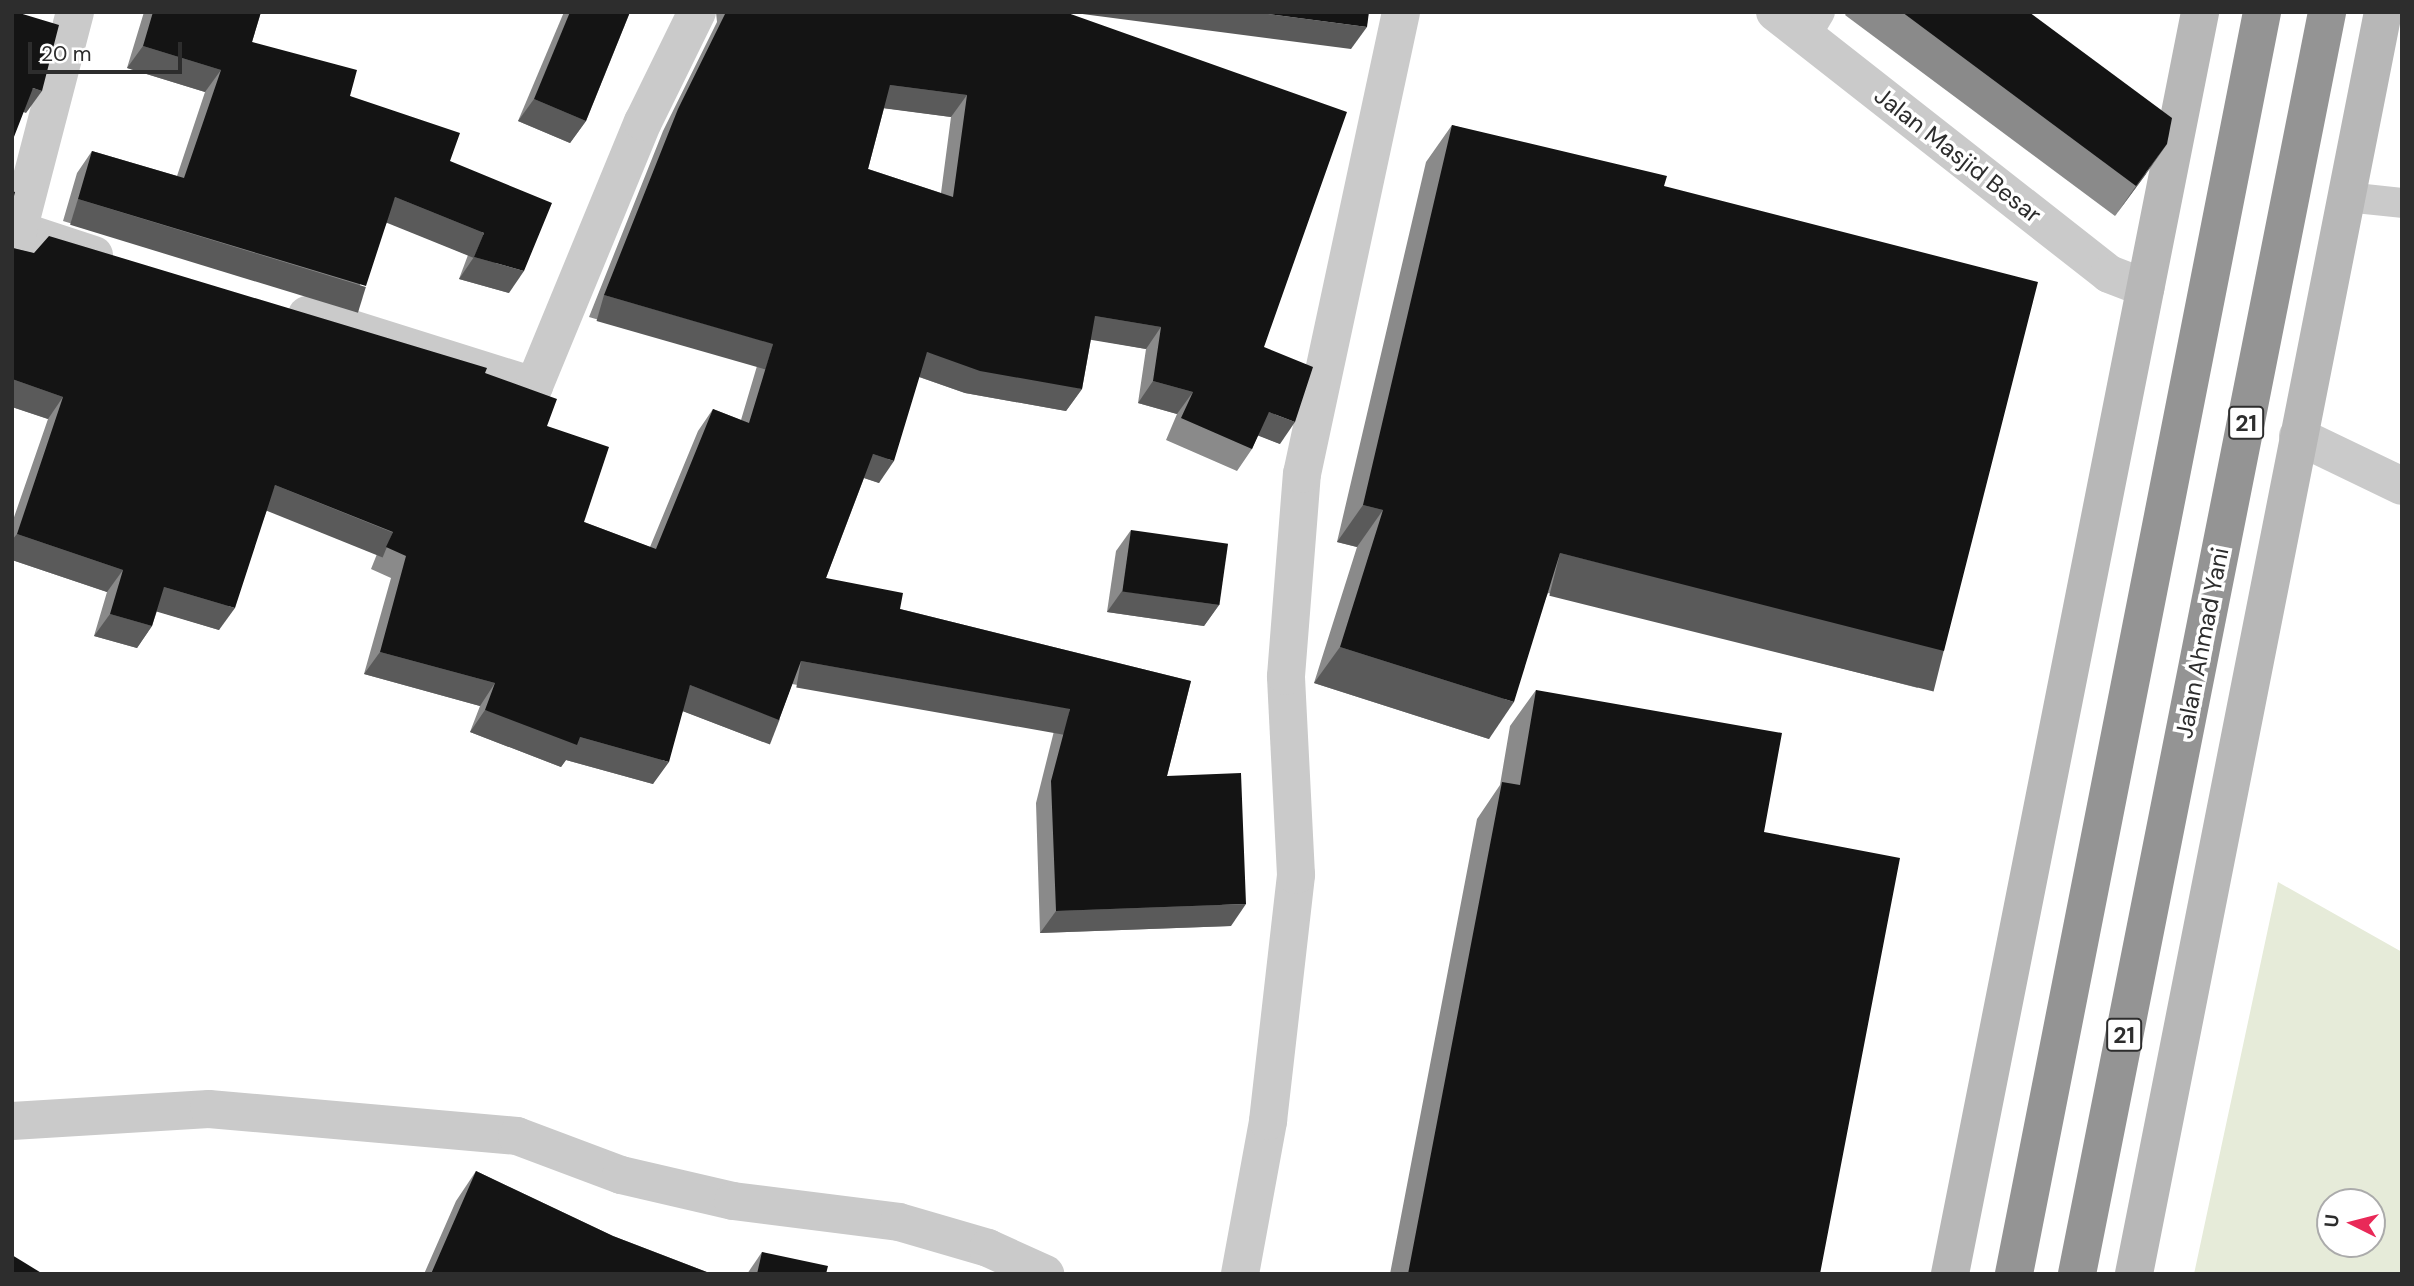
<!DOCTYPE html>
<style>
body{margin:0}
#map{position:relative;width:2414px;height:1286px;overflow:hidden;background:#fff;font-family:"DM Sans",sans-serif}
div>[style]{position:absolute}
.green>*{inset:0;background:#e6ebd9}
.lane>*{height:30px;margin:-15px;padding:0 15px;transform-origin:15px;border-radius:15px;background:#cacaca}
.street>*{height:38px;margin:-19px;padding:0 19px;transform-origin:19px;border-radius:19px;background:#cacaca}
.secondary>*{height:38px;margin:-19px;padding:0 19px;transform-origin:19px;border-radius:19px;background:#b7b7b7}
.highway>*{height:38px;margin:-19px;padding:0 19px;transform-origin:19px;border-radius:19px;background:#949494}
.wall>*{inset:0;background:#8a8a8a}
.shaded-wall>*{inset:0;background:#5a5a5a;transform-origin:0 0}
.building>*{inset:0;background:#141414;transform-origin:0 0}
span{translate:-50% -50%;white-space:nowrap;text-align:center;line-height:1.15;-webkit-text-stroke:7px #fff;paint-order:stroke}
.shield-label span{padding:2px 5px;background:#fff;border:2px solid;border-radius:5px;-webkit-text-stroke-width:0}
.shield-label{font-size:23px;color:#2d2d2d;font-weight:700}
.street-label{font-size:24px;color:#2d2d2d}
.frame{position:absolute;inset:0;border:14px solid #2d2d2d;pointer-events:none}
.north{position:absolute;left:2316px;top:1188px;width:70px;height:70px;box-sizing:border-box;background:#fff;border:2px solid #ababab;border-radius:50%;rotate:276deg;font-size:19px;font-weight:700;line-height:28px;text-align:center;color:#2d2d2d}
.north::after{content:'';display:block;margin:auto;width:24px;height:32px;background:#e92958;clip-path:polygon(50% 0,100% 100%,50% 72%,0 100%)}
.scale{position:absolute;left:28px;top:42px;width:154px;height:32px;box-sizing:border-box;border:4px solid #2d2d2d;border-top:0;padding-left:9px;font-size:21px;line-height:24px;white-space:nowrap;color:#2d2d2d;-webkit-text-stroke:5px #fff;paint-order:stroke}
</style>
<div id="map">
<div class="green">
<div style="clip-path:polygon(evenodd,2278px 882px,2402px 952px,2402px 1274px,2194px 1274px,2278px 882px,2330px 1202px,2372px 1202px,2372px 1244px,2330px 1244px,2330px 1202px)"></div>
</div>
<div class="lane">
<div style="left:1805px;top:37px;width:29px;rotate:-59deg"></div>
<div style="left:2346px;top:197px;width:56px;rotate:6.1deg"></div>
</div>
<div class="street">
<div style="left:1775px;top:12px;width:424px;rotate:38.1deg"></div>
<div style="left:2109px;top:274px;width:39px;rotate:21deg"></div>
<div style="left:18px;top:230px;width:80px;rotate:18.2deg"></div>
<div style="left:12px;top:254px;width:250px;rotate:-75.4deg"></div>
<div style="left:307px;top:315px;width:238px;rotate:17.4deg"></div>
<div style="left:534px;top:386px;width:286px;rotate:-67.6deg"></div>
<div style="left:643px;top:122px;width:123px;rotate:-63.9deg"></div>
<div style="left:2298px;top:436px;width:115px;rotate:25.7deg"></div>
<div style="left:12px;top:1121px;width:197px;rotate:-3.5deg"></div>
<div style="left:209px;top:1109px;width:309px;rotate:5deg"></div>
<div style="left:517px;top:1136px;width:111px;rotate:20.6deg"></div>
<div style="left:621px;top:1175px;width:115px;rotate:13.1deg"></div>
<div style="left:733px;top:1201px;width:167px;rotate:7.2deg"></div>
<div style="left:899px;top:1222px;width:93px;rotate:16.3deg"></div>
<div style="left:988px;top:1248px;width:63px;rotate:24.5deg"></div>
<div style="left:1240px;top:1274px;width:156px;rotate:-79.6deg"></div>
<div style="left:1268px;top:1121px;width:248px;rotate:-83.5deg"></div>
<div style="left:1296px;top:875px;width:199px;rotate:-92.9deg"></div>
<div style="left:1286px;top:676px;width:203px;rotate:-85.5deg"></div>
<div style="left:1302px;top:474px;width:472px;rotate:-77.9deg"></div>
</div>
<div class="secondary">
<div style="left:1950px;top:1274px;width:1287px;rotate:-78.79deg"></div>
<div style="left:2134px;top:1274px;width:1286px;rotate:-78.84deg"></div>
</div>
<div class="highway">
<div style="left:2014px;top:1274px;width:1286px;rotate:-78.88deg"></div>
<div style="left:2077px;top:1274px;width:1287px;rotate:-78.79deg"></div>
</div>
<div class="wall">
<div style="clip-path:polygon(144px 12px,261px 12px,252px 42px,350px 96px,450px 161px,509px 293px,459px 279px,468px 255px,387px 222px,350px 308px,63px 221px,77px 173px,92px 151px,177px 176px,205px 92px,127px 68px)"></div>
<div style="clip-path:polygon(564px 12px,630px 12px,586px 121px,570px 143px,518px 121px)"></div>
<div style="clip-path:polygon(evenodd,716px 12px,1065px 12px,1264px 347px,1280px 444px,1258px 435px,1252px 449px,1237px 471px,1166px 440px,1177px 414px,1138px 403px,1146px 349px,1091px 339px,1082px 389px,1066px 411px,965px 393px,919px 377px,879px 483px,864px 478px,826px 578px,900px 609px,1191px 681px,1167px 776px,1231px 926px,1040px 933px,1036px 803px,1054px 731px,792px 684px,779px 720px,763px 742px,683px 711px,653px 784px,566px 760px,561px 767px,470px 732px,480px 706px,364px 674px,391px 578px,371px 569px,377px 554px,267px 510px,219px 630px,157px 611px,152px 626px,137px 648px,94px 636px,107px 592px,12px 560px,12px 523px,48px 419px,12px 407px,12px 247px,13px 248px,485px 373px,547px 426px,584px 522px,650px 547px,698px 431px,713px 409px,741px 420px,757px 366px,589px 317px,663px 131px,717px 22px,716px 12px,884px 108px,951px 117px,941px 193px,868px 169px,884px 108px)"></div>
<div style="clip-path:polygon(1847px 12px,2029px 12px,2146px 174px,2115px 216px,1845px 15px)"></div>
<div style="clip-path:polygon(1452px 125px,1664px 186px,1918px 688px,1548px 593px,1489px 739px,1314px 683px,1357px 547px,1337px 542px,1426px 162px)"></div>
<div style="clip-path:polygon(1131px 530px,1219px 605px,1204px 626px,1107px 612px,1116px 551px)"></div>
<div style="clip-path:polygon(1536px 690px,1764px 832px,1820px 1274px,1390px 1274px,1477px 819px,1500px 785px,1510px 726px)"></div>
<div style="clip-path:polygon(476px 1171px,613px 1236px,712px 1274px,424px 1274px,456px 1201px)"></div>
<div style="clip-path:polygon(762px 1252px,826px 1274px,747px 1274px)"></div>
</div>
<div class="shaded-wall">
<div style="clip-path:polygon(1067px 12px,1252px 12px,1367px 27px,1351px 49px)"></div>
<div style="clip-path:polygon(143px 46px,221px 70px,205px 92px,127px 68px)"></div>
<div style="clip-path:polygon(890px 85px,967px 95px,951px 117px,874px 107px)"></div>
<div style="clip-path:polygon(33px 88px,42px 91px,26px 113px,18px 110px)"></div>
<div style="clip-path:polygon(534px 99px,586px 121px,570px 143px,518px 121px)"></div>
<div style="clip-path:polygon(2167px 144px,2146px 174px,2115px 216px,2136px 186px)"></div>
<div style="left:395px;top:197px;width:96px;height:27px;rotate:22deg"></div>
<div style="left:78px;top:199px;width:301px;height:27px;rotate:17deg"></div>
<div style="clip-path:polygon(474px 257px,524px 271px,509px 293px,459px 279px)"></div>
<div style="left:604px;top:295px;width:176px;height:27px;rotate:16deg"></div>
<div style="clip-path:polygon(1095px 316px,1161px 327px,1146px 349px,1080px 338px)"></div>
<div style="clip-path:polygon(927px 352px,1082px 389px,1066px 411px,965px 393px,911px 374px)"></div>
<div style="clip-path:polygon(12px 379px,63px 397px,48px 419px,12px 407px)"></div>
<div style="clip-path:polygon(1153px 381px,1193px 392px,1177px 414px,1138px 403px)"></div>
<div style="clip-path:polygon(1269px 412px,1295px 422px,1280px 444px,1254px 434px)"></div>
<div style="clip-path:polygon(873px 454px,894px 461px,879px 483px,858px 476px)"></div>
<div style="left:275px;top:485px;width:127px;height:27px;rotate:22deg"></div>
<div style="clip-path:polygon(1363px 505px,1383px 510px,1357px 547px,1337px 542px)"></div>
<div style="clip-path:polygon(17px 534px,123px 570px,107px 592px,12px 560px,12px 540px)"></div>
<div style="left:1560px;top:553px;width:396px;height:44px;rotate:14deg"></div>
<div style="clip-path:polygon(164px 587px,235px 608px,219px 630px,148px 609px)"></div>
<div style="clip-path:polygon(1122px 591px,1219px 605px,1204px 626px,1107px 612px)"></div>
<div style="clip-path:polygon(110px 614px,152px 626px,137px 648px,94px 636px)"></div>
<div style="clip-path:polygon(1340px 647px,1514px 702px,1489px 739px,1314px 683px)"></div>
<div style="clip-path:polygon(380px 652px,495px 683px,480px 706px,364px 674px)"></div>
<div style="left:801px;top:661px;width:273px;height:27px;rotate:10deg"></div>
<div style="left:690px;top:685px;width:96px;height:27px;rotate:21deg"></div>
<div style="clip-path:polygon(485px 710px,580px 737px,669px 762px,653px 784px,566px 760px,561px 767px,470px 732px)"></div>
<div style="clip-path:polygon(1246px 904px,1231px 926px,1040px 933px,1056px 911px)"></div>
</div>
<div class="building">
<div style="clip-path:polygon(12px 12px,16px 12px,59px 25px,42px 91px,33px 88px,12px 142px)"></div>
<div style="clip-path:polygon(153px 12px,261px 12px,252px 42px,357px 70px,350px 96px,460px 133px,450px 161px,552px 203px,524px 271px,474px 257px,484px 233px,395px 197px,366px 286px,78px 199px,92px 151px,184px 178px,221px 70px,143px 46px)"></div>
<div style="clip-path:polygon(570px 12px,630px 12px,586px 121px,534px 99px)"></div>
<div style="clip-path:polygon(evenodd,726px 12px,1065px 12px,1347px 112px,1264px 347px,1313px 367px,1295px 422px,1269px 412px,1252px 449px,1181px 418px,1193px 392px,1153px 381px,1161px 327px,1095px 316px,1082px 389px,980px 371px,927px 352px,894px 461px,873px 454px,826px 578px,903px 593px,900px 609px,1191px 681px,1167px 776px,1241px 773px,1246px 904px,1056px 911px,1051px 781px,1070px 709px,801px 661px,779px 720px,690px 685px,669px 762px,580px 737px,577px 745px,485px 710px,495px 683px,380px 652px,406px 556px,386px 547px,393px 532px,275px 485px,235px 608px,164px 587px,152px 626px,110px 614px,123px 570px,17px 534px,63px 397px,12px 379px,12px 247px,13px 248px,34px 253px,49px 236px,487px 368px,485px 373px,557px 399px,547px 426px,609px 447px,584px 522px,656px 549px,713px 409px,749px 423px,773px 344px,604px 295px,678px 109px,726px 12px,890px 85px,967px 95px,953px 197px,868px 169px,890px 85px)"></div>
<div style="clip-path:polygon(1252px 12px,1369px 12px,1367px 27px)"></div>
<div style="clip-path:polygon(1902px 12px,2029px 12px,2172px 118px,2167px 144px,2136px 186px)"></div>
<div style="clip-path:polygon(1452px 125px,1667px 176px,1664px 186px,2038px 282px,1944px 651px,1560px 553px,1514px 702px,1340px 647px,1383px 510px,1363px 505px)"></div>
<div style="clip-path:polygon(12px 191px,15px 192px,12px 204px)"></div>
<div style="left:1131px;top:530px;width:98px;height:62px;rotate:8deg"></div>
<div style="clip-path:polygon(1536px 690px,1782px 733px,1764px 832px,1900px 858px,1820px 1274px,1408px 1274px,1502px 782px,1520px 785px)"></div>
<div style="clip-path:polygon(476px 1171px,613px 1236px,712px 1274px,431px 1274px)"></div>
<div style="clip-path:polygon(762px 1252px,828px 1266px,826px 1274px,757px 1274px)"></div>
<div style="clip-path:polygon(12px 1255px,43px 1274px,12px 1274px)"></div>
</div>
<div class="shield-label">
<span style="left:2246px;top:423px">21</span>
<span style="left:2124px;top:1035px">21</span>
</div>
<div class="street-label">
<span style="left:1958px;top:155px;rotate:38deg">Jalan Masjid Besar</span>
<span style="left:2202px;top:643px;rotate:-79deg">Jalan Ahmad Yani</span>
</div>
<div class="frame"></div>
<div class="north">U</div>
<div class="scale">20 m</div>
</div>
